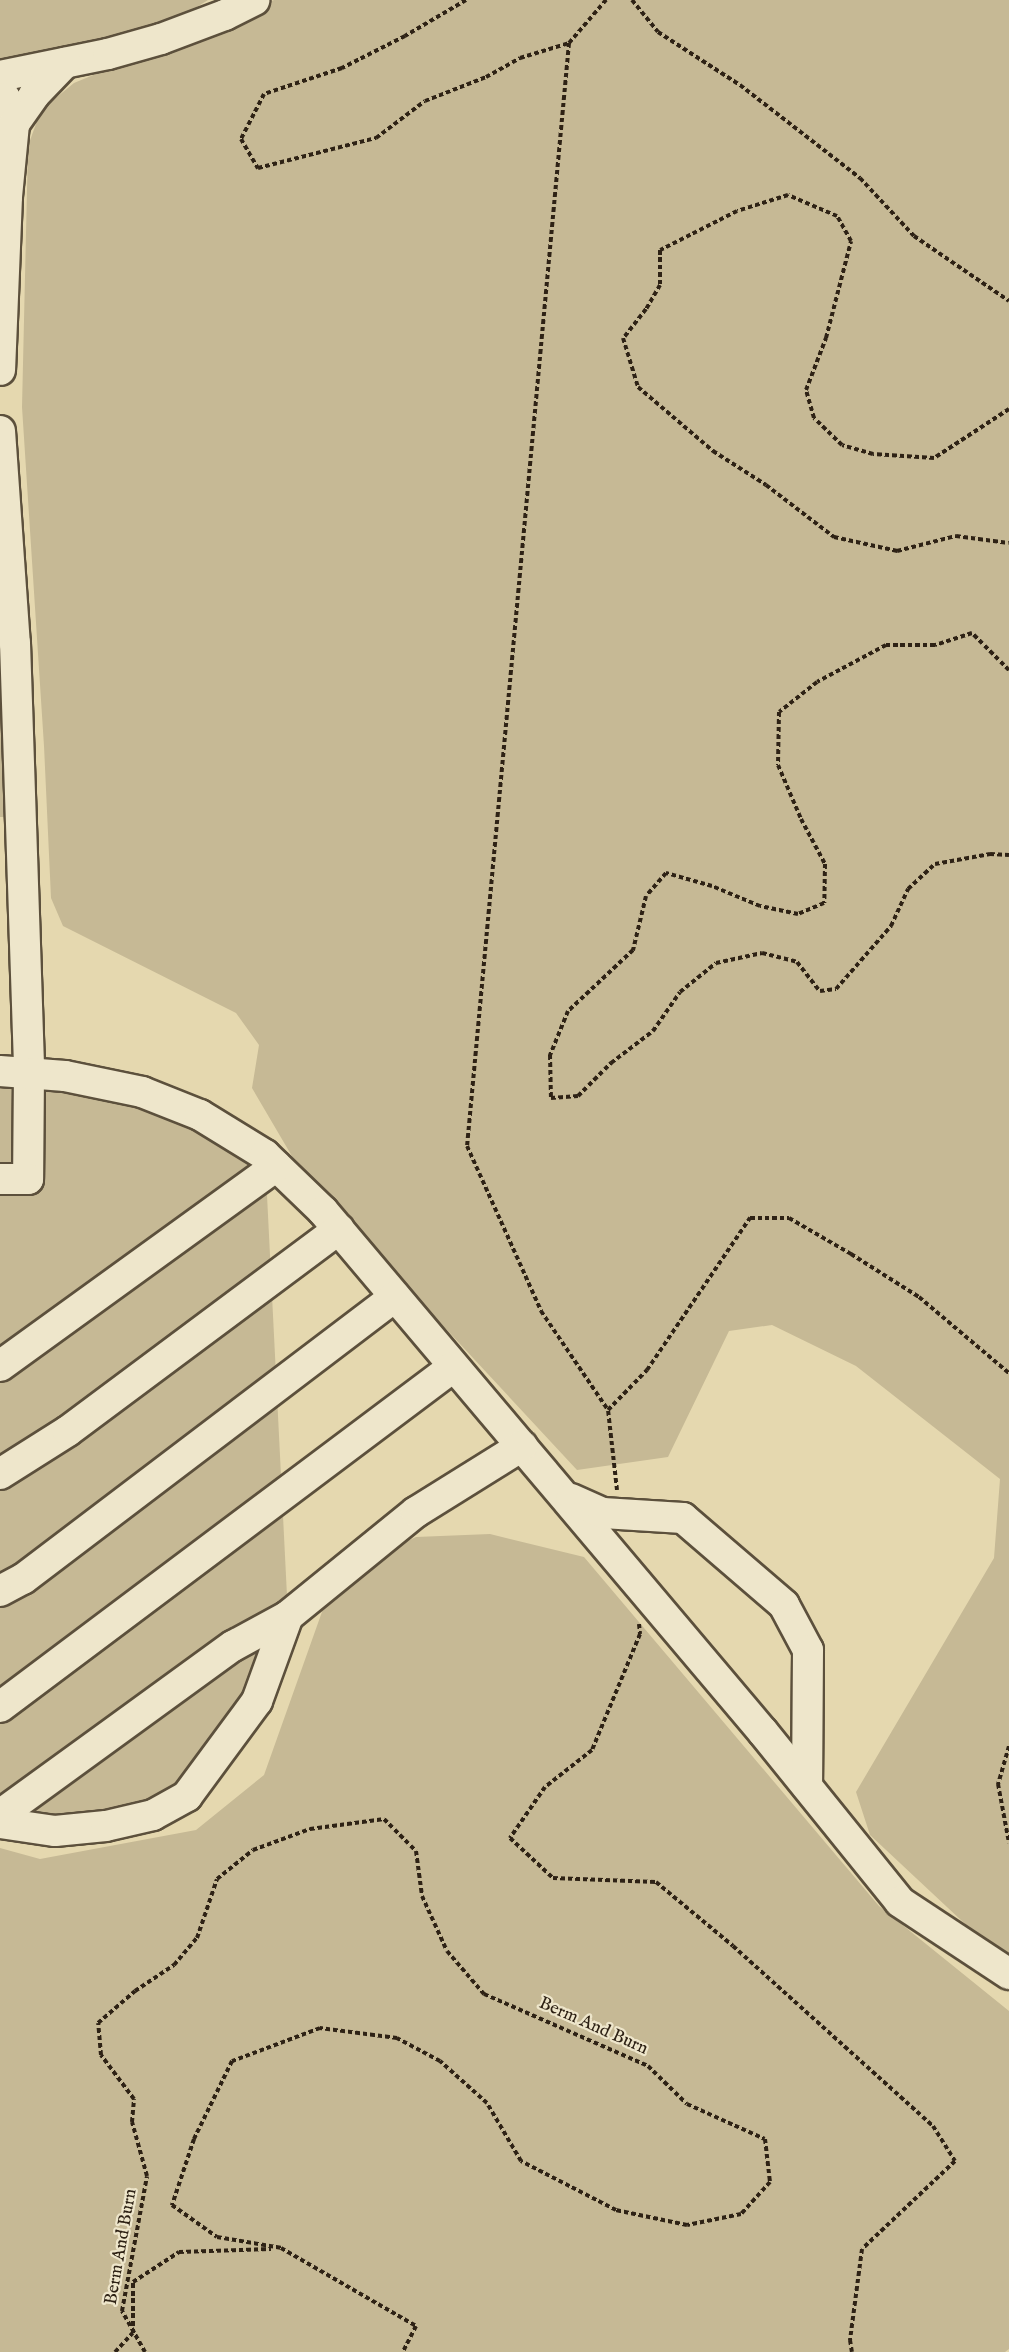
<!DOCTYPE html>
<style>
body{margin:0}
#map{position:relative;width:1009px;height:2352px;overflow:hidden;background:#e5d8af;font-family:"IM FELL English",serif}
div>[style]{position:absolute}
.green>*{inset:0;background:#c6b995}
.path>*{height:4px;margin-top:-2px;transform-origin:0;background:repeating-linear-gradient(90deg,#2e2215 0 4.5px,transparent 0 7.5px)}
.roads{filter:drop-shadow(2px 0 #5c503c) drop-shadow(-2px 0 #5c503c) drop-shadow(0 2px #5c503c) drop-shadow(0 -2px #5c503c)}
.minor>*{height:30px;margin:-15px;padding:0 15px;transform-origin:15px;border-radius:15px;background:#eee6cb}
span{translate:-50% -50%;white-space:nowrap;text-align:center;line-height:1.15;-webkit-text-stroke:4.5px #eee6cb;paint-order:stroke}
.street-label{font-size:18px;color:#2e2215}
</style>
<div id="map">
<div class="green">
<div style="clip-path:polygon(0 0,208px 0,181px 17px,0 112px)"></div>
<div style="clip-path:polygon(274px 0,1009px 0,1009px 1965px,870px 1835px,856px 1792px,994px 1558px,1000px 1479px,856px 1366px,772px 1325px,729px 1331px,668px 1457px,577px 1470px,303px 1175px,252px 1088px,259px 1045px,236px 1013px,63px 926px,51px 898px,44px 746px,22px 407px,28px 146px,41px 110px,74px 83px)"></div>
<div style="clip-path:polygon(0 666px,8px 817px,0 817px)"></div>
<div style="clip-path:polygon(0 1071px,142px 1092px,265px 1155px,288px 1616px,257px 1701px,153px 1815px,0 1823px)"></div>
<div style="clip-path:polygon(490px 1534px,584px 1557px,879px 1906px,1009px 2011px,1009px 2349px,1005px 2352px,0 2352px,0 1848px,40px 1859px,196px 1830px,264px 1775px,323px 1609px,352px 1567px,416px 1537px)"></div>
</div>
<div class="path">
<div style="left:466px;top:0;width:71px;rotate:149.5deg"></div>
<div style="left:405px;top:36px;width:71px;rotate:153.1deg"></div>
<div style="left:342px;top:68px;width:82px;rotate:161.6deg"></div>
<div style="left:264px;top:94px;width:51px;rotate:117.1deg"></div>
<div style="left:241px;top:139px;width:34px;rotate:60deg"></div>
<div style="left:258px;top:168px;width:122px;rotate:-14.3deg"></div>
<div style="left:376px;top:138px;width:61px;rotate:-37.1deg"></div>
<div style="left:425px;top:101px;width:66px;rotate:-21.5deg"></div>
<div style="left:486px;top:77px;width:39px;rotate:-29deg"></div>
<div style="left:520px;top:58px;width:51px;rotate:-17deg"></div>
<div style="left:569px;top:43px;width:57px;rotate:-49.3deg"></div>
<div style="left:632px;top:0;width:41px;rotate:50.9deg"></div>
<div style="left:658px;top:32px;width:98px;rotate:32.9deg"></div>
<div style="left:740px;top:85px;width:152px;rotate:37.8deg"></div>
<div style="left:860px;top:178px;width:79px;rotate:47deg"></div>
<div style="left:914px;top:236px;width:115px;rotate:34.4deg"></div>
<div style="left:569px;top:43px;width:1108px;rotate:95.28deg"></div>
<div style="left:467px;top:1146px;width:181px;rotate:65.8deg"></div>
<div style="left:541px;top:1311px;width:120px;rotate:55.9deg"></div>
<div style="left:1009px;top:409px;width:90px;rotate:146.8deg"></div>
<div style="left:934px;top:458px;width:61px;rotate:-176.2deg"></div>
<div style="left:873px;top:454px;width:32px;rotate:-164deg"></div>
<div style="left:842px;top:445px;width:39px;rotate:-136deg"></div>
<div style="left:814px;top:418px;width:29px;rotate:-106deg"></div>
<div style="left:806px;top:390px;width:56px;rotate:-69deg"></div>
<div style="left:826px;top:338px;width:100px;rotate:-75.5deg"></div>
<div style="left:851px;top:241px;width:29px;rotate:-119deg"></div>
<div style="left:837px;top:216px;width:53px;rotate:-156.8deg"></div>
<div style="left:788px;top:195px;width:53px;rotate:162.6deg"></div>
<div style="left:737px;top:211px;width:86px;rotate:153.1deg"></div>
<div style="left:660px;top:250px;width:35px;rotate:90deg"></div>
<div style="left:660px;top:285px;width:28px;rotate:120deg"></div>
<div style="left:646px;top:309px;width:37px;rotate:128deg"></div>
<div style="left:623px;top:338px;width:51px;rotate:73deg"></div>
<div style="left:638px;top:387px;width:99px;rotate:40.5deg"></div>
<div style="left:713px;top:451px;width:63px;rotate:32.7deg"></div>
<div style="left:766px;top:485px;width:86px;rotate:37.4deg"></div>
<div style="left:834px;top:537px;width:65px;rotate:12.5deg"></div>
<div style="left:897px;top:551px;width:61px;rotate:-14.3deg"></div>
<div style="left:956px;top:536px;width:53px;rotate:7.5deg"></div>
<div style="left:1009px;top:670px;width:52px;rotate:-135deg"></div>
<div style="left:972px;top:633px;width:39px;rotate:162deg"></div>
<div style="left:935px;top:645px;width:49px;rotate:180deg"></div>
<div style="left:886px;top:645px;width:78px;rotate:151.8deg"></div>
<div style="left:817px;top:682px;width:48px;rotate:141.7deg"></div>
<div style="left:779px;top:712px;width:53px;rotate:91.1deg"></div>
<div style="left:778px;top:765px;width:59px;rotate:66.9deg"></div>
<div style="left:801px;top:819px;width:51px;rotate:61.9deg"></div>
<div style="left:825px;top:864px;width:39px;rotate:91deg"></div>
<div style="left:824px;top:903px;width:28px;rotate:157deg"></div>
<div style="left:798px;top:914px;width:39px;rotate:-168deg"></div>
<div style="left:760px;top:906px;width:52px;rotate:-157.4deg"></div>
<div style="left:712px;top:886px;width:48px;rotate:-164.2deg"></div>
<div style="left:666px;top:873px;width:30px;rotate:131deg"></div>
<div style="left:646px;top:896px;width:56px;rotate:103.5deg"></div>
<div style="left:633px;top:950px;width:89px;rotate:136.8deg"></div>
<div style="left:568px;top:1011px;width:48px;rotate:112.2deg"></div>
<div style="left:550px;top:1055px;width:43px;rotate:88.7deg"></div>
<div style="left:551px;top:1098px;width:27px;rotate:-4deg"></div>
<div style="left:578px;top:1096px;width:47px;rotate:-45deg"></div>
<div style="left:611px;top:1063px;width:53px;rotate:-37.3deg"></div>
<div style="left:653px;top:1031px;width:47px;rotate:-55.3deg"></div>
<div style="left:680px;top:992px;width:46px;rotate:-38.9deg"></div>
<div style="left:716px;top:963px;width:47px;rotate:-12.3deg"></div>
<div style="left:762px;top:953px;width:36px;rotate:14deg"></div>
<div style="left:797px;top:962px;width:37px;rotate:52deg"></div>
<div style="left:820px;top:991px;width:16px;rotate:-7deg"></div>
<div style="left:836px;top:989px;width:84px;rotate:-48.9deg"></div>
<div style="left:891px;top:926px;width:41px;rotate:-65.3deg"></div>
<div style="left:908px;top:889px;width:37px;rotate:-43deg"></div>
<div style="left:935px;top:864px;width:56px;rotate:-10.3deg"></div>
<div style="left:990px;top:854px;width:19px;rotate:3deg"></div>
<div style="left:617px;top:1490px;width:81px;rotate:-96.4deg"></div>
<div style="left:608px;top:1410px;width:56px;rotate:-45.7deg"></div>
<div style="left:647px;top:1370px;width:184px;rotate:-55.9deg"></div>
<div style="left:750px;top:1218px;width:39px"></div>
<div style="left:789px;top:1218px;width:72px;rotate:30.1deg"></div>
<div style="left:851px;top:1254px;width:80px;rotate:32.3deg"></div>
<div style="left:919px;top:1297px;width:118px;rotate:40.2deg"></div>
<div style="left:639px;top:1624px;width:10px;rotate:84deg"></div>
<div style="left:640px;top:1634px;width:126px;rotate:112.5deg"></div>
<div style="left:592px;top:1750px;width:60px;rotate:141.8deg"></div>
<div style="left:545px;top:1787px;width:62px;rotate:124.5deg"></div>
<div style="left:510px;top:1838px;width:59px;rotate:42.9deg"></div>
<div style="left:553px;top:1878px;width:103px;rotate:2.2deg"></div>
<div style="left:656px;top:1882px;width:100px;rotate:39.7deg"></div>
<div style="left:733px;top:1946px;width:269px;rotate:42deg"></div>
<div style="left:933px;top:2126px;width:41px;rotate:57.8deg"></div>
<div style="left:955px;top:2161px;width:128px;rotate:136.6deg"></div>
<div style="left:862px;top:2249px;width:92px;rotate:97.5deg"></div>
<div style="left:850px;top:2340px;width:12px;rotate:81deg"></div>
<div style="left:1009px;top:1746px;width:40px;rotate:106deg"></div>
<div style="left:998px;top:1784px;width:60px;rotate:79.4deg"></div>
<div style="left:281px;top:2248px;width:156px;rotate:30deg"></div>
<div style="left:416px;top:2326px;width:29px;rotate:117deg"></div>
<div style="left:115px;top:2352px;width:26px;rotate:-47deg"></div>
<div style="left:133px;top:2333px;width:51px;rotate:-90deg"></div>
<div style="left:133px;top:2282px;width:55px;rotate:-33.1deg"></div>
<div style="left:179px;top:2252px;width:92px;rotate:-1.9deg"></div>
<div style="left:145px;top:2352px;width:47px;rotate:-119.3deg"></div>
<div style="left:122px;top:2311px;width:137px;rotate:-79.5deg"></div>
<div style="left:147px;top:2176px;width:56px;rotate:-105.5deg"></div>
<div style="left:132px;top:2122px;width:23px;rotate:-85deg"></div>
<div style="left:134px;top:2099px;width:55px;rotate:-126.9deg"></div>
<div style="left:101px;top:2055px;width:32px;rotate:-95deg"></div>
<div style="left:98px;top:2023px;width:49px;rotate:-40.9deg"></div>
<div style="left:135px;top:1991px;width:47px;rotate:-33.7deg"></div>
<div style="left:174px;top:1965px;width:35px;rotate:-50deg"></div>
<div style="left:197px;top:1938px;width:62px;rotate:-71.3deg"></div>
<div style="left:217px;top:1879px;width:46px;rotate:-38.9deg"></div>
<div style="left:253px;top:1850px;width:61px;rotate:-20.2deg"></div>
<div style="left:310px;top:1829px;width:75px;rotate:-7.7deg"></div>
<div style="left:384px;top:1819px;width:45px;rotate:45deg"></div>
<div style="left:416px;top:1851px;width:45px;rotate:82.4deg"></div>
<div style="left:422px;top:1896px;width:60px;rotate:65.6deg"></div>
<div style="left:447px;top:1951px;width:57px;rotate:49.3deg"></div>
<div style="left:484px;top:1994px;width:179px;rotate:23.7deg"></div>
<div style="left:648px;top:2066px;width:54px;rotate:44.3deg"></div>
<div style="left:687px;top:2104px;width:85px;rotate:24.2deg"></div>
<div style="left:765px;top:2139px;width:43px;rotate:83.4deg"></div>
<div style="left:770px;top:2182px;width:43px;rotate:132.2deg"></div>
<div style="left:741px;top:2214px;width:55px;rotate:168.5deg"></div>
<div style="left:687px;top:2225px;width:73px;rotate:-168.1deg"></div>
<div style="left:616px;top:2210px;width:107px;rotate:-152.7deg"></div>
<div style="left:521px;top:2161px;width:67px;rotate:-120.4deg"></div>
<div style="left:487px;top:2103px;width:63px;rotate:-138.2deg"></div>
<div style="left:440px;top:2061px;width:49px;rotate:-151.9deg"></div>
<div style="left:397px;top:2038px;width:78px;rotate:-172.6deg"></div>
<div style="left:320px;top:2028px;width:94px;rotate:159.4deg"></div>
<div style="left:232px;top:2061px;width:87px;rotate:116deg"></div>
<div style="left:194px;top:2139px;width:70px;rotate:108.4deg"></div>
<div style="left:172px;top:2205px;width:55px;rotate:35.4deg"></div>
<div style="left:217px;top:2237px;width:66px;rotate:9.6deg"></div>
</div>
<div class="roads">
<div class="minor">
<div style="left:0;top:76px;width:110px;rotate:-11.5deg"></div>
<div style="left:108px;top:54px;width:55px;rotate:-15.8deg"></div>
<div style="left:161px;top:39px;width:68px;rotate:-20.6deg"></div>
<div style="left:225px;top:15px;width:33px;rotate:-27deg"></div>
<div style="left:0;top:94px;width:6px;rotate:39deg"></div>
<div style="left:5px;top:98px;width:28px;rotate:71deg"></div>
<div style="left:14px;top:124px;width:73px;rotate:95.5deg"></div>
<div style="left:7px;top:197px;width:173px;rotate:92.3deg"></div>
<div style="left:14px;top:124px;width:35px;rotate:-55deg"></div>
<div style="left:34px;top:95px;width:45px;rotate:-45.9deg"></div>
<div style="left:0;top:431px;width:213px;rotate:86deg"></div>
<div style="left:15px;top:643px;width:430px;rotate:88.1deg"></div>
<div style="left:29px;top:1073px;width:106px;rotate:90.5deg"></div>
<div style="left:28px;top:1179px;width:28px;rotate:180deg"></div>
<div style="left:0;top:1071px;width:65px;rotate:4.4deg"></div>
<div style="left:65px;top:1076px;width:79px;rotate:11.7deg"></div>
<div style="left:142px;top:1092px;width:62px;rotate:21.6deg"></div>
<div style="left:200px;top:1115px;width:76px;rotate:31.6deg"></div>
<div style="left:265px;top:1155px;width:81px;rotate:44deg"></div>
<div style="left:323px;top:1211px;width:682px;rotate:49.82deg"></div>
<div style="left:763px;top:1732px;width:218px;rotate:51.1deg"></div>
<div style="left:900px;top:1902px;width:131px;rotate:33.4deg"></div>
<div style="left:0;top:1366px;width:341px;rotate:-35.9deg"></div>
<div style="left:0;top:1474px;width:80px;rotate:-32.3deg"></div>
<div style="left:68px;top:1431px;width:338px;rotate:-36.7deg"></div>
<div style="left:571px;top:1499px;width:35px;rotate:24deg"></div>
<div style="left:603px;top:1513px;width:80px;rotate:3.6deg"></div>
<div style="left:683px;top:1518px;width:133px;rotate:40.7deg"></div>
<div style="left:784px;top:1605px;width:51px;rotate:61.9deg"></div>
<div style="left:808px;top:1650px;width:136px;rotate:90.4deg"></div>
<div style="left:0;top:1591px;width:26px;rotate:-28deg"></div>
<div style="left:23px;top:1579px;width:467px;rotate:-37.2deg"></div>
<div style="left:0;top:1707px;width:566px;rotate:-36.89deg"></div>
<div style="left:0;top:1815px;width:288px;rotate:-36deg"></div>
<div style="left:233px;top:1646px;width:63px;rotate:-28.6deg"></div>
<div style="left:0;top:1823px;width:56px;rotate:8.3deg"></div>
<div style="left:55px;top:1831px;width:51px;rotate:-5.6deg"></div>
<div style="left:106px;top:1826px;width:48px;rotate:-13.2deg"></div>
<div style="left:153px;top:1815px;width:39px;rotate:-29deg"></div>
<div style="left:187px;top:1796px;width:118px;rotate:-53.6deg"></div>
<div style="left:257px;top:1701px;width:90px;rotate:-70deg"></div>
<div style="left:288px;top:1616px;width:165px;rotate:-39.1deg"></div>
<div style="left:416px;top:1512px;width:125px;rotate:-31.9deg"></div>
</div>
</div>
<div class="street-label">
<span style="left:593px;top:2027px;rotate:24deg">Berm And Burn</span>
<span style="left:122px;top:2247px;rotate:-80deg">Berm And Burn</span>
</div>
</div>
